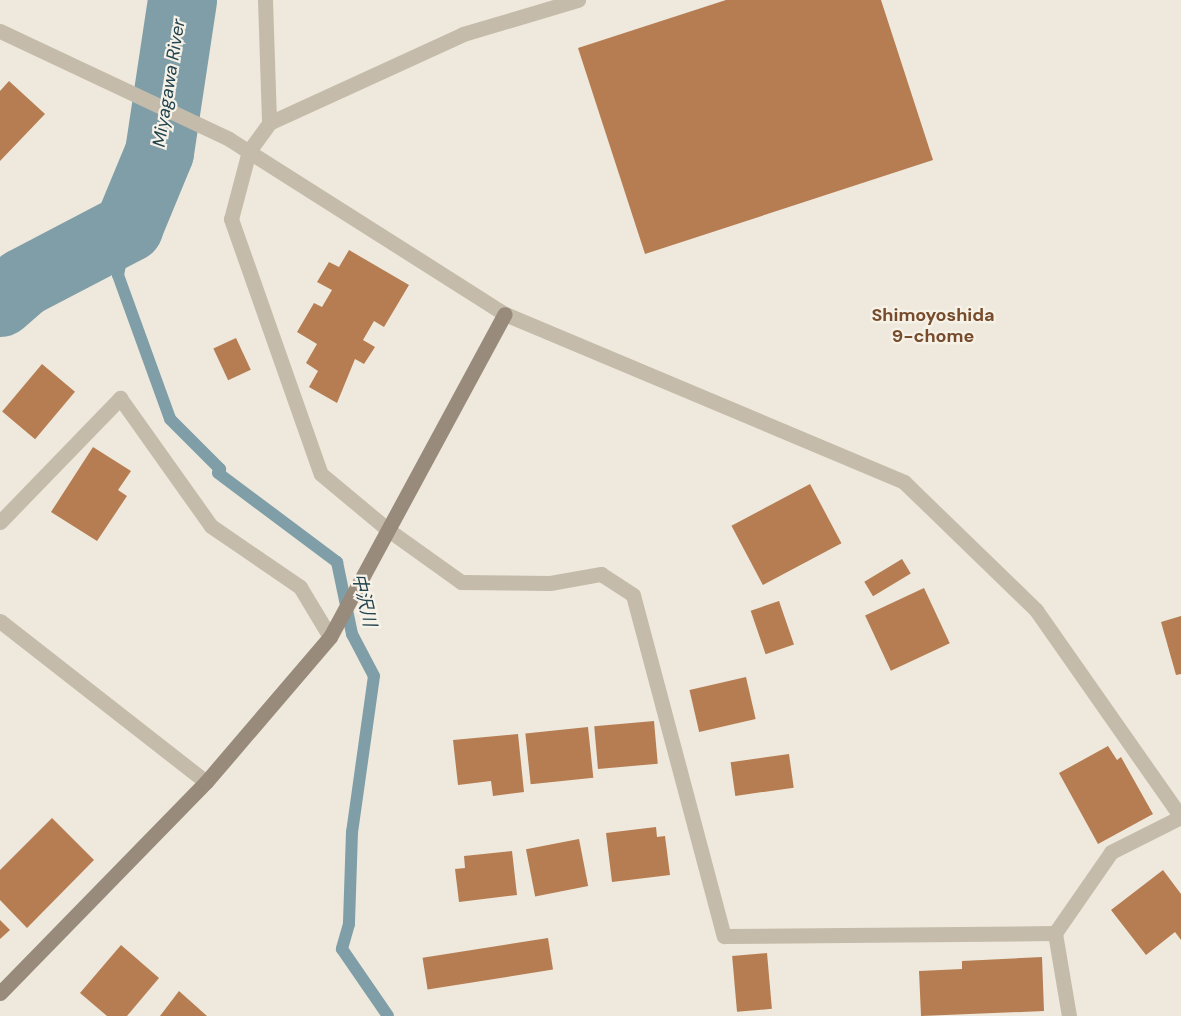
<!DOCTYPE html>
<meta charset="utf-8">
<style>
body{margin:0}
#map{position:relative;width:1181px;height:1016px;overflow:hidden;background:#eee9dc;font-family:"DM Sans","Noto Sans JP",sans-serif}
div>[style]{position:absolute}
.stream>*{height:12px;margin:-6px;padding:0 6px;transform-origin:6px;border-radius:6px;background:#7f9ea7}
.river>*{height:69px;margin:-34.5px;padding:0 34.5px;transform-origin:34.5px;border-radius:34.5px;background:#7f9ea7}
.building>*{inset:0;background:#b67d52;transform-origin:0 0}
.lane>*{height:15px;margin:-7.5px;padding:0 7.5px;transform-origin:7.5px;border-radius:7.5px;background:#c5bbaa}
.street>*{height:15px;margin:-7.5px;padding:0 7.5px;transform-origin:7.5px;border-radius:7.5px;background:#c5bbaa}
.secondary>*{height:15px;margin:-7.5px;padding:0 7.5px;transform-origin:7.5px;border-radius:7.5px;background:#988b7b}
span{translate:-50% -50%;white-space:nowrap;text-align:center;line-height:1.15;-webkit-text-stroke:4.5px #f7f2e8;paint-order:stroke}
.water-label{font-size:18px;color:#23444f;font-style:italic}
.neighbourhood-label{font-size:18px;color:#774c2c;font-weight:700}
</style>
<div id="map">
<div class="stream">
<div style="left:128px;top:227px;width:49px;rotate:101.8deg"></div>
<div style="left:118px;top:275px;width:153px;rotate:70.1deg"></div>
<div style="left:170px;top:419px;width:71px;rotate:45deg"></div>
<div style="left:220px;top:469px;width:4px;rotate:117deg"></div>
<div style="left:218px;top:473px;width:149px;rotate:36.8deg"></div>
<div style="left:337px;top:562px;width:74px;rotate:78.2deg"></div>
<div style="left:352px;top:634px;width:47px;rotate:62.4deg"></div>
<div style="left:374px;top:676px;width:158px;rotate:98deg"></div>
<div style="left:352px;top:832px;width:92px;rotate:91.9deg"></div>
<div style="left:349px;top:924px;width:26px;rotate:106deg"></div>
<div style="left:342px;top:949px;width:81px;rotate:55.5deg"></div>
</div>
<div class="river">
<div style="left:0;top:302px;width:30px;rotate:-41deg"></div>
<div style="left:23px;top:282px;width:119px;rotate:-27.6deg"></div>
<div style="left:128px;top:227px;width:81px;rotate:-67.5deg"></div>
<div style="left:159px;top:152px;width:154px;rotate:-81.4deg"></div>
</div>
<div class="building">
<div style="clip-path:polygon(726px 0,881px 0,933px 160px,645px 254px,578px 48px)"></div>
<div style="clip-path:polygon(9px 81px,45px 114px,0 161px,0 91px)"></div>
<div style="clip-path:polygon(349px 250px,409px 285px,384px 327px,374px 321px,363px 340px,375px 347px,364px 364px,355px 359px,337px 403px,309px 387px,318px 371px,306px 363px,317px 344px,297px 332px,314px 303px,322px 307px,332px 290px,317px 282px,329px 262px,339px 267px)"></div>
<div style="left:236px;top:338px;width:35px;height:25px;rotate:65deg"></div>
<div style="left:42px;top:364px;width:43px;height:62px;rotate:40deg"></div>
<div style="clip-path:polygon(93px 447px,131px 471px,118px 490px,127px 496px,97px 541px,51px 512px)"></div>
<div style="left:810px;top:484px;width:67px;height:89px;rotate:62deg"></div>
<div style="left:902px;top:559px;width:17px;height:44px;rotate:59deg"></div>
<div style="left:924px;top:588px;width:61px;height:65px;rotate:65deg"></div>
<div style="left:779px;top:601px;width:46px;height:30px;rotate:71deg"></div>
<div style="clip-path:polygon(1181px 616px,1181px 674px,1176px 675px,1161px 622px)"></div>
<div style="left:746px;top:677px;width:43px;height:58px;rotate:77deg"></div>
<div style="left:654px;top:721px;width:43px;height:60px;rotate:85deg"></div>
<div style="left:588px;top:727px;width:51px;height:63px;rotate:84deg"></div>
<div style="clip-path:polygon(518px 734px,524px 792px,493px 796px,491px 781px,458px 785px,453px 740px)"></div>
<div style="clip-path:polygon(1108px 746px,1117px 760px,1121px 757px,1153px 814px,1098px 844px,1059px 773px)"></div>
<div style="left:789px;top:754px;width:34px;height:59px;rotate:82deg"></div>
<div style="clip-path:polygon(52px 818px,94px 860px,27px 928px,0 900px,0 870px)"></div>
<div style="clip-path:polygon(656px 827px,657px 837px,665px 836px,670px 875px,612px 882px,606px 833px)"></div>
<div style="left:579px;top:839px;width:48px;height:54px;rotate:79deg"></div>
<div style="clip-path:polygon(512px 851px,517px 895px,459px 902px,455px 869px,465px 868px,464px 856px)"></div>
<div style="clip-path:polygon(1163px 870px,1181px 894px,1181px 940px,1175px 932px,1146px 955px,1111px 910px)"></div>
<div style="clip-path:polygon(0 920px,10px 930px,0 939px)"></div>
<div style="left:548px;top:938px;width:32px;height:127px;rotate:81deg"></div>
<div style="clip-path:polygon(121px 945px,159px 978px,127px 1016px,107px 1016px,80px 993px)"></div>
<div style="left:767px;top:953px;width:56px;height:35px;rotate:85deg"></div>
<div style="clip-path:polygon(1042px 957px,1044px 1011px,921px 1016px,919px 971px,962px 969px,962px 961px)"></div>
<div style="clip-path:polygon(179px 991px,207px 1016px,160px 1016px)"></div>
</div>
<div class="lane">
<div style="left:265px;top:0;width:123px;rotate:88.1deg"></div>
<div style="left:249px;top:151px;width:70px;rotate:104.8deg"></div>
<div style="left:231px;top:219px;width:270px;rotate:70.6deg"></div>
<div style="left:321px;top:474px;width:86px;rotate:39.8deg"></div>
<div style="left:387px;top:529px;width:91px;rotate:35.6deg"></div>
<div style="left:461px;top:582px;width:89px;rotate:0.6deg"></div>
<div style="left:550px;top:583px;width:52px;rotate:-10deg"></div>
<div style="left:601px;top:574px;width:38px;rotate:33deg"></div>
<div style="left:633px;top:595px;width:353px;rotate:75.1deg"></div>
<div style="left:724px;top:936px;width:331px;rotate:-0.5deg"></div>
</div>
<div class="street">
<div style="left:0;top:31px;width:253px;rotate:25.2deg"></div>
<div style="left:229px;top:139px;width:327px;rotate:32.4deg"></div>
<div style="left:505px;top:314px;width:433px;rotate:22.8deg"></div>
<div style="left:904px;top:482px;width:184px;rotate:44.1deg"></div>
<div style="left:1036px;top:610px;width:253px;rotate:55deg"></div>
<div style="left:249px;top:151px;width:34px;rotate:-54deg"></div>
<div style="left:269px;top:123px;width:213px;rotate:-24.6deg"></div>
<div style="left:463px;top:34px;width:120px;rotate:-16.5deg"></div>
<div style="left:0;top:522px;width:173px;rotate:-45.9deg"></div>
<div style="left:120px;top:398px;width:157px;rotate:54.6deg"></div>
<div style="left:211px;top:526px;width:108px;rotate:34.4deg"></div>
<div style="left:300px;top:587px;width:58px;rotate:59deg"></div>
<div style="left:0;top:621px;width:261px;rotate:38deg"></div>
<div style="left:1069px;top:1016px;width:84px;rotate:-99.6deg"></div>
<div style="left:1055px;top:933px;width:98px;rotate:-55.3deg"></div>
<div style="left:1111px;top:852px;width:78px;rotate:-26.6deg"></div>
</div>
<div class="secondary">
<div style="left:0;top:993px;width:295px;rotate:-45.7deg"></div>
<div style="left:206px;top:782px;width:191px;rotate:-49.5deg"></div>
<div style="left:330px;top:637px;width:367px;rotate:-61.6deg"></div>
</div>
<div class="water-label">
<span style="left:169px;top:83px;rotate:-81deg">Miyagawa River</span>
<span style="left:364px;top:600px;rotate:77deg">中沢川</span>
</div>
<div class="neighbourhood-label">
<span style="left:933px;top:326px">Shimoyoshida<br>9-chome</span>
</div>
</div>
